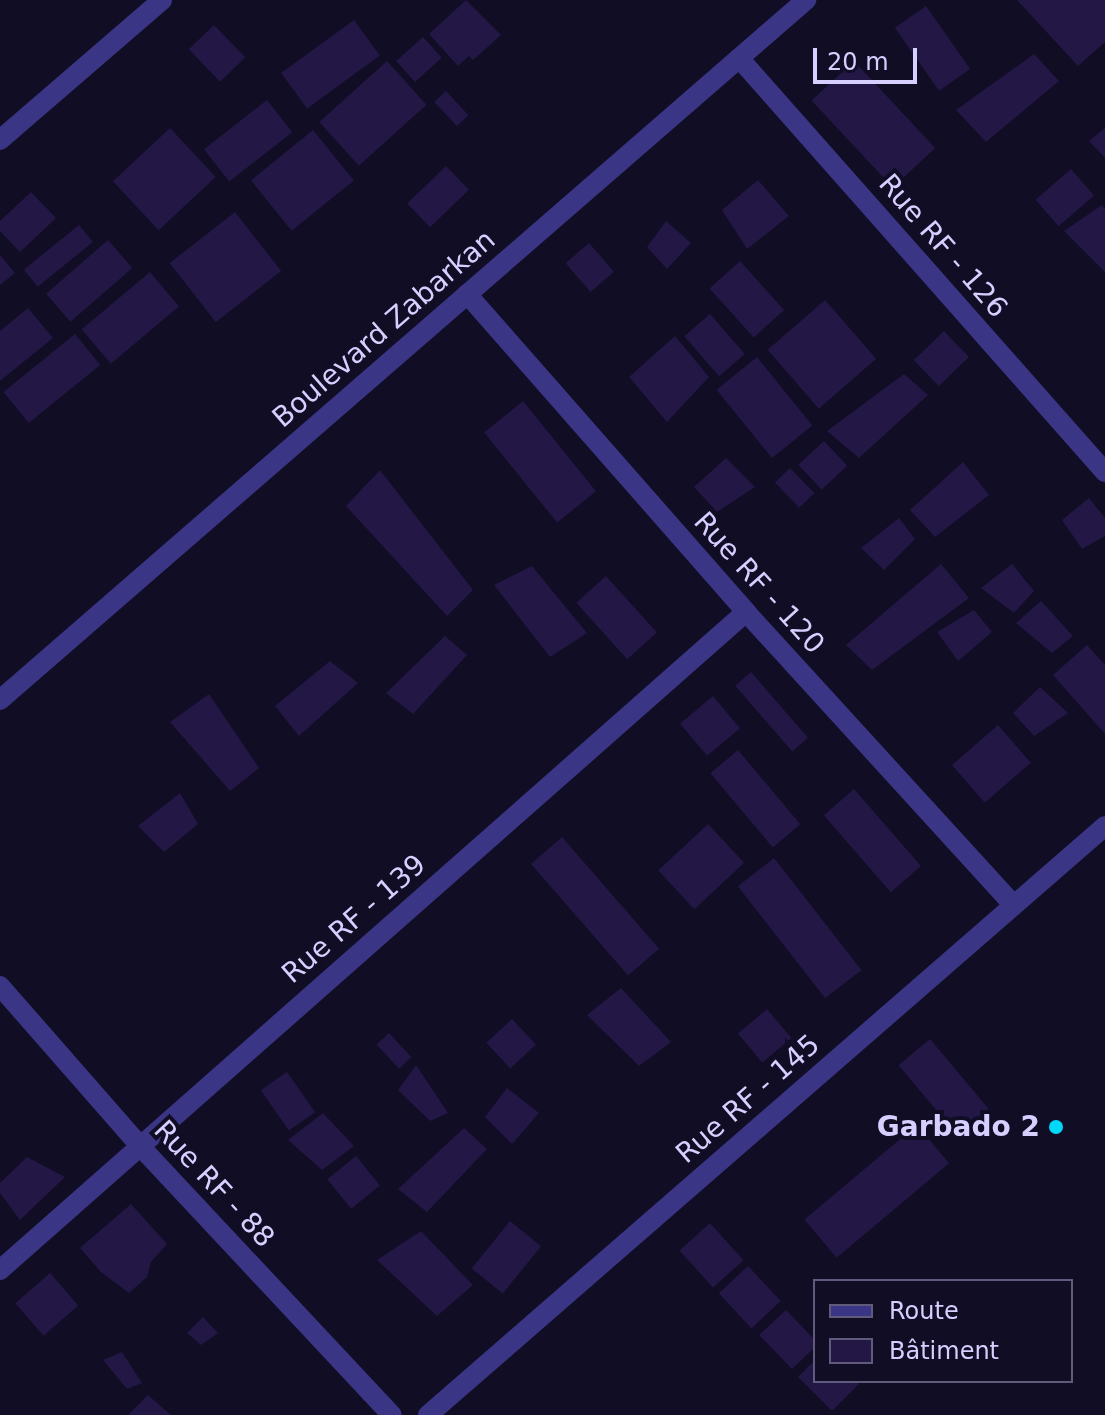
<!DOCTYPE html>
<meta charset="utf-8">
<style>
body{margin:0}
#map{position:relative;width:1105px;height:1415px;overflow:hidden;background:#110d24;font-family:"DejaVu Sans",sans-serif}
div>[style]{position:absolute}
.building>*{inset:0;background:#231746;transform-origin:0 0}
.minor>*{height:20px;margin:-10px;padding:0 10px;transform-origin:10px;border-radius:10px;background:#3b3585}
.dots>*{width:22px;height:22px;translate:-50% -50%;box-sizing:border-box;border:4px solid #110d24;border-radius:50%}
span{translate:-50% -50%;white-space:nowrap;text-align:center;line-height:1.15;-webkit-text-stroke:8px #110d24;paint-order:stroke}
.street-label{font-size:28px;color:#d6cfff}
.poi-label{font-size:28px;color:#d6cfff;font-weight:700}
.right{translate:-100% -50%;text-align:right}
.legend{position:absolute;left:813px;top:1279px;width:260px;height:104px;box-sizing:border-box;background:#110d24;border:2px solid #605b7c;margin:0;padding:10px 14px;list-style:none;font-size:24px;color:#d6cfff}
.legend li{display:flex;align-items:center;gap:16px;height:40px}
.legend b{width:40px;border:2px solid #605b7c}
.scale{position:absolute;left:813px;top:48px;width:104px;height:36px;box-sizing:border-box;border:4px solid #d6cfff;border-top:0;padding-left:10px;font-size:24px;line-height:28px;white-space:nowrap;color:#d6cfff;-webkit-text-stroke:6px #110d24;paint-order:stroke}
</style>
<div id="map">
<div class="building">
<div style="clip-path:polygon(466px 0,501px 35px,473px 60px,469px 56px,458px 66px,429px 34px)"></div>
<div style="clip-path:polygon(1017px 0,1105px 0,1105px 42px,1078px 66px)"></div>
<div style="left:926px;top:6px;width:77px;height:38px;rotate:55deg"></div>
<div style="left:354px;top:20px;width:44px;height:90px;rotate:54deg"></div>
<div style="left:214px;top:25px;width:45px;height:35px;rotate:46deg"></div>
<div style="left:423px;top:37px;width:28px;height:36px;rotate:48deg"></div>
<div style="clip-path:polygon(1034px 54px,1059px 81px,986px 142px,956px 110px)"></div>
<div style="left:387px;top:61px;width:59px;height:91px;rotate:48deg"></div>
<div style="left:854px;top:61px;width:119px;height:58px;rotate:47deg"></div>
<div style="left:446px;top:91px;width:33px;height:16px;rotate:47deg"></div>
<div style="left:267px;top:100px;width:41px;height:80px;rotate:52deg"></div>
<div style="left:170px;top:128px;width:67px;height:78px;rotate:47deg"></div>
<div style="clip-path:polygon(1105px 128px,1105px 158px,1089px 141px)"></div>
<div style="left:313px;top:130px;width:65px;height:80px;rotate:51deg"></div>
<div style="left:446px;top:166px;width:33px;height:54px;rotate:46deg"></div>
<div style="left:1071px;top:169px;width:35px;height:47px;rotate:49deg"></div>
<div style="clip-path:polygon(758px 180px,789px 216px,747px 249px,722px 210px)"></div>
<div style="clip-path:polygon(31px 192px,56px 218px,20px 252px,0 231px,0 221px)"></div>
<div style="clip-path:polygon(1102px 205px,1105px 208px,1105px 272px,1064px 231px)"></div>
<div style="left:235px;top:212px;width:75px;height:83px;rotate:52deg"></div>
<div style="clip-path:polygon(666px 221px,691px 243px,667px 269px,647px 247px)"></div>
<div style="left:79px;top:225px;width:22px;height:71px;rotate:51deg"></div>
<div style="left:108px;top:240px;width:37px;height:82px;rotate:49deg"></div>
<div style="left:589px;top:243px;width:38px;height:31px;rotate:49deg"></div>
<div style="clip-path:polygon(0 255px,15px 273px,0 285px)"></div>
<div style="left:740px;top:261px;width:66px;height:41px;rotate:48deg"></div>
<div style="left:150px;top:272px;width:45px;height:89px;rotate:50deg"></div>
<div style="left:825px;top:300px;width:78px;height:76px;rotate:49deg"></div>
<div style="clip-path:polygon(28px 308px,53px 338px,0 381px,0 331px)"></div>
<div style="left:710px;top:314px;width:53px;height:34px;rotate:49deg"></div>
<div style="left:944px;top:331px;width:36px;height:42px;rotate:46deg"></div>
<div style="left:75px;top:334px;width:40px;height:92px;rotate:51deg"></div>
<div style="clip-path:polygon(675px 336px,709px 377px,667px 422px,629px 377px)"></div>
<div style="left:757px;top:357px;width:88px;height:52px;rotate:51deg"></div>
<div style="clip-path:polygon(904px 374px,928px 395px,859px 458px,827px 431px)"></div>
<div style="left:523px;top:401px;width:116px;height:50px;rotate:51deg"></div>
<div style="left:824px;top:441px;width:34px;height:35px;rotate:47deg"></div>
<div style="clip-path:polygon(726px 458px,755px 487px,717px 512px,694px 487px)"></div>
<div style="clip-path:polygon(963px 462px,989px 495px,935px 537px,910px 510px)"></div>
<div style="left:790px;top:468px;width:35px;height:21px;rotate:46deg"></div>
<div style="clip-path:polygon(380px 470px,473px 590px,447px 616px,346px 506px)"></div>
<div style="clip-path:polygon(1089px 498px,1105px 518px,1105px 536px,1082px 549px,1062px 520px)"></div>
<div style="clip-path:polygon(899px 518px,915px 539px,884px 570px,861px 548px)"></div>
<div style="clip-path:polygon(941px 564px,969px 598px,872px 670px,846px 645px)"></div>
<div style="clip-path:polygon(1012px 564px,1034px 591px,1014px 613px,981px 588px)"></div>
<div style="clip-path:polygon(532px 566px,587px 633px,550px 657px,494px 585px)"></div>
<div style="left:606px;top:576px;width:76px;height:40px;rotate:48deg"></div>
<div style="clip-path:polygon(1041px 601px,1073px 636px,1052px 653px,1016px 623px)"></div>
<div style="clip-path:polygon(974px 610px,992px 632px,958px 661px,937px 632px)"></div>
<div style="clip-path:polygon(445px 636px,467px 655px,413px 714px,386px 693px)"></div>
<div style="clip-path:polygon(1087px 645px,1105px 665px,1105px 734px,1053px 675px)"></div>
<div style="clip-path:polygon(330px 661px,358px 683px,299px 736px,275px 706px)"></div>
<div style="left:751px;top:672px;width:87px;height:21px;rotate:49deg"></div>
<div style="clip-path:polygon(1040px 687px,1068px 713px,1034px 736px,1013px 713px)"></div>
<div style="clip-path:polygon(209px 694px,259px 768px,230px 791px,170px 722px)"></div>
<div style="left:713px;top:696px;width:42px;height:43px;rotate:50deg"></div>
<div style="left:998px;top:725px;width:50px;height:61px;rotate:49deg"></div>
<div style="left:738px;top:750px;width:97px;height:36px;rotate:50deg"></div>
<div style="left:854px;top:789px;width:102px;height:40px;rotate:49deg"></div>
<div style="clip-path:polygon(180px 793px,198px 824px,164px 852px,138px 826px)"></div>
<div style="left:708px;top:824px;width:53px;height:68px;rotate:47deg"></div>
<div style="left:562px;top:837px;width:148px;height:41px;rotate:49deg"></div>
<div style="left:774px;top:858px;width:142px;height:46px;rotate:52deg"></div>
<div style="clip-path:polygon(621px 988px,671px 1042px,639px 1066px,587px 1015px)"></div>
<div style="left:767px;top:1009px;width:38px;height:38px;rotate:50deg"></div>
<div style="left:512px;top:1019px;width:35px;height:35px;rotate:47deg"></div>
<div style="left:389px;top:1033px;width:33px;height:17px;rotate:47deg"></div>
<div style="left:930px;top:1039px;width:91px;height:41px;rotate:50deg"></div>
<div style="clip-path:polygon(416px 1065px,448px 1113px,430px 1121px,398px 1090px)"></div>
<div style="left:287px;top:1072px;width:49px;height:32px;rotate:55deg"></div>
<div style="clip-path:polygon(507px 1088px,539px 1113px,512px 1144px,485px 1117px)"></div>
<div style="clip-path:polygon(323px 1113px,354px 1146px,322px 1170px,288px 1140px)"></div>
<div style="left:917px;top:1125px;width:50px;height:147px;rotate:50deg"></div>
<div style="clip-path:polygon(464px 1128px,487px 1149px,427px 1212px,398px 1189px)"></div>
<div style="left:356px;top:1156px;width:38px;height:37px;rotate:51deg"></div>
<div style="clip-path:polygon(27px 1157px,65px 1177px,20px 1220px,0 1193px,0 1183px)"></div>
<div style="clip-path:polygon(131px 1204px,167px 1244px,151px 1262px,147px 1277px,129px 1293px,101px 1272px,80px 1248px)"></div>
<div style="left:510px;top:1221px;width:40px;height:61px;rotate:39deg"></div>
<div style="left:710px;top:1223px;width:50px;height:41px;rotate:48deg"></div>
<div style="clip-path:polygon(421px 1231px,473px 1285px,437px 1316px,377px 1260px)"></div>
<div style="left:748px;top:1266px;width:48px;height:40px;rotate:47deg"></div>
<div style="left:50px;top:1273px;width:43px;height:46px;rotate:49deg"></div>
<div style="clip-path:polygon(786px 1310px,815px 1340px,815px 1347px,792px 1369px,759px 1335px)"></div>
<div style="clip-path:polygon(203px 1317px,218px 1333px,201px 1345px,187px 1333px)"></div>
<div style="clip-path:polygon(122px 1352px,142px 1383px,127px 1389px,103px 1360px)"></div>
<div style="clip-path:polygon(815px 1360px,815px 1381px,855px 1381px,859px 1384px,832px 1411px,798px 1377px)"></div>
<div style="clip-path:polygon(148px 1395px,171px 1415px,128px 1415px)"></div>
</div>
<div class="minor">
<div style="left:739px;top:58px;width:553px;rotate:48.52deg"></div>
<div style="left:0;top:140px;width:214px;rotate:-40.8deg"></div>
<div style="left:467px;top:294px;width:423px;rotate:48.7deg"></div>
<div style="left:746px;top:612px;width:397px;rotate:47.6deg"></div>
<div style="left:0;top:700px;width:1068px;rotate:-40.97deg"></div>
<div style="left:0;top:986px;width:211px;rotate:48.8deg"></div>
<div style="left:139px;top:1145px;width:370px;rotate:46.9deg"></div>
<div style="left:0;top:1270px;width:995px;rotate:-41.41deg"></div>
<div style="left:428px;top:1415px;width:897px;rotate:-41.02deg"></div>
</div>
<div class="dots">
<div style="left:1056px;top:1127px;background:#00d8fa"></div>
</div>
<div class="street-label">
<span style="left:943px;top:246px;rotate:49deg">Rue RF - 126</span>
<span style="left:384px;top:329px;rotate:-41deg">Boulevard Zabarkan</span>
<span style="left:759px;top:583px;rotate:48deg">Rue RF - 120</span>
<span style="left:354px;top:919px;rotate:-41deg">Rue RF - 139</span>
<span style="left:748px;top:1099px;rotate:-41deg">Rue RF - 145</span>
<span style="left:214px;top:1184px;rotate:47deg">Rue RF - 88</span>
</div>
<div class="poi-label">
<span class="right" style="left:1040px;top:1127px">Garbado 2</span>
</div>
<ul class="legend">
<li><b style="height:10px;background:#3b3585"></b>Route</li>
<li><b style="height:22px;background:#231746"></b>Bâtiment</li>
</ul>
<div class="scale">20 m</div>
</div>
